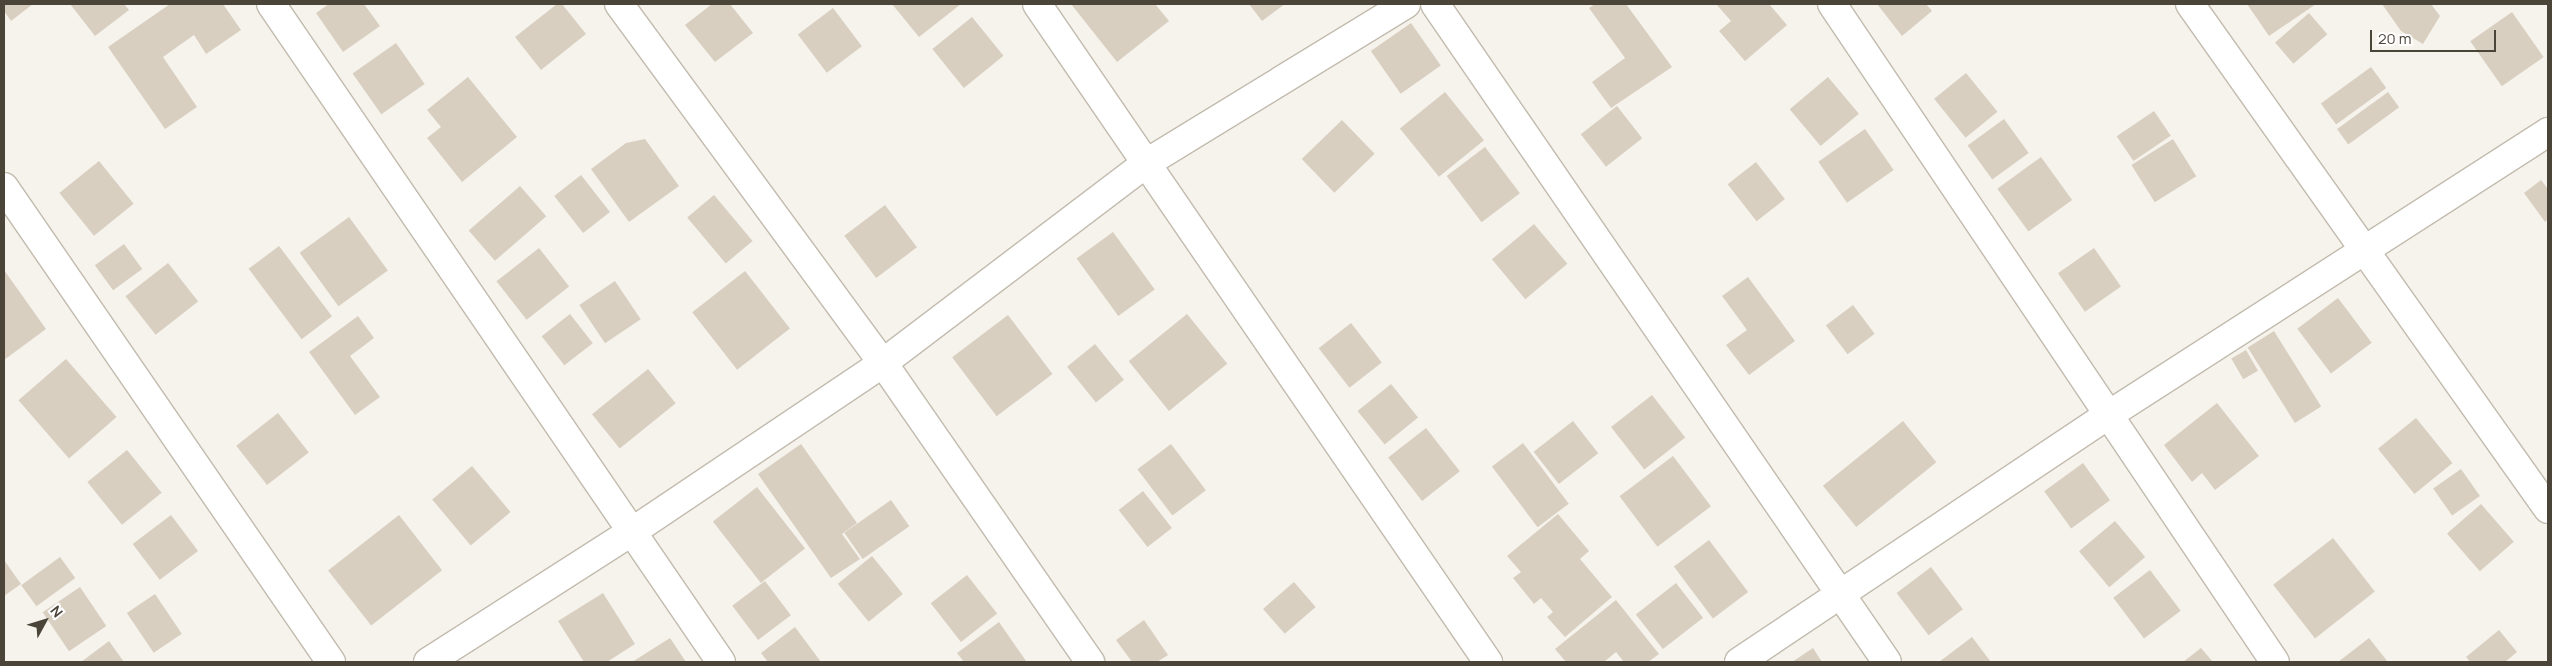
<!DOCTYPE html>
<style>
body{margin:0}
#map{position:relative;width:2552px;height:666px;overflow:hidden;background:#f6f3ec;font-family:Manrope,sans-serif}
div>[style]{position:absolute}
.building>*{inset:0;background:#d8cfc1;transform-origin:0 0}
.roads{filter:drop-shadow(1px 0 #c2bbae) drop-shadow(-1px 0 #c2bbae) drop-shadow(0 1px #c2bbae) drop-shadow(0 -1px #c2bbae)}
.minor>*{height:28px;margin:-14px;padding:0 14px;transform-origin:14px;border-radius:14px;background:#fff}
span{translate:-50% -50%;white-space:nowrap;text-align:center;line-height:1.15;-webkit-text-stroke:4px #fff;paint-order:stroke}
.frame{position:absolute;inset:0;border:5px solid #4b4439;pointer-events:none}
.north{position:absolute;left:20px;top:596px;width:50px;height:50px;-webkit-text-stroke:4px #fff;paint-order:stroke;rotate:51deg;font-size:14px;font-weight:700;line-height:20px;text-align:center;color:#4b4439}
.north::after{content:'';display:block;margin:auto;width:18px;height:22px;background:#4b4439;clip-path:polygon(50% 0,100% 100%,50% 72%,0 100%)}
.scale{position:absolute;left:2370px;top:30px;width:126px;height:22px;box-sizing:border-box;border:2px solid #4b4439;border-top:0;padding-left:6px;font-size:15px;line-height:18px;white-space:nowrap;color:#4b4439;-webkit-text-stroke:4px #fff;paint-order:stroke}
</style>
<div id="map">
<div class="building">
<div style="clip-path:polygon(4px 4px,33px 4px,11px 21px,4px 11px)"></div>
<div style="clip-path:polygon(70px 4px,124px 4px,129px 10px,95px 36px)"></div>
<div style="clip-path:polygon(170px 4px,223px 4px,241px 30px,206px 54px,194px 35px,163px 57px,197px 107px,165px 129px,108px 47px)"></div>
<div style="clip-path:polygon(329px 4px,364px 4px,380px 26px,343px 52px,316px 13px)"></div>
<div style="clip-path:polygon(557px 4px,562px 4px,586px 34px,541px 70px,515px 37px)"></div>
<div style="clip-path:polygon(712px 4px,730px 4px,753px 33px,715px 62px,685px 25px)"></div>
<div style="clip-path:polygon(892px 4px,961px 4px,919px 37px)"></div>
<div style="clip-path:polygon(1071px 4px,1155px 4px,1169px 21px,1117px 62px)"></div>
<div style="clip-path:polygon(1249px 4px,1285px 4px,1262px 21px)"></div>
<div style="clip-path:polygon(1595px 4px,1626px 4px,1672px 67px,1611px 108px,1592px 82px,1625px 58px,1589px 8px)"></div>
<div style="clip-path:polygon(1716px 4px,1769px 4px,1787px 25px,1745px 61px,1719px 31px,1731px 21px)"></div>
<div style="clip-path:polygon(1877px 4px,1926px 4px,1932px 11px,1902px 36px)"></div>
<div style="clip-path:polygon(2247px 4px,2316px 4px,2269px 36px)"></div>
<div style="clip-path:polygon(2382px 4px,2431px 4px,2440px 16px,2423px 44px,2401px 31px)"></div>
<div style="left:833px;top:8px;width:48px;height:44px;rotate:53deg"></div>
<div style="left:2512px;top:12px;width:55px;height:51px;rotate:55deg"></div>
<div style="left:2309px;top:13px;width:28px;height:45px;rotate:49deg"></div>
<div style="left:972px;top:17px;width:50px;height:51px;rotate:51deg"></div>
<div style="left:1411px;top:23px;width:52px;height:49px;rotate:55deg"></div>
<div style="left:396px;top:43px;width:50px;height:53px;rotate:55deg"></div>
<div style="left:2371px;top:67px;width:26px;height:62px;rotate:54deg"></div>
<div style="left:1966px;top:73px;width:50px;height:41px;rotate:51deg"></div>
<div style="clip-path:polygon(468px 77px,517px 137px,462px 182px,427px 138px,441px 127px,427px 110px)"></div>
<div style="left:1828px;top:77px;width:48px;height:50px;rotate:50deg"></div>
<div style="left:1445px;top:92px;width:62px;height:58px;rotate:51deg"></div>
<div style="left:2388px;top:92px;width:19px;height:63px;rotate:54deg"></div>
<div style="left:1617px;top:106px;width:41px;height:46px;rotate:52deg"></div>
<div style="left:2154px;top:111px;width:30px;height:45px;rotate:56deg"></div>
<div style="left:2004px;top:119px;width:42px;height:45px;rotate:54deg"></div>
<div style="left:1342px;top:120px;width:47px;height:56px;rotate:46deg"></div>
<div style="left:1865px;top:129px;width:50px;height:57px;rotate:55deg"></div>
<div style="clip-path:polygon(645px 139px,679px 186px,629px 222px,591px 169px,626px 143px)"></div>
<div style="left:2173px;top:139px;width:44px;height:49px;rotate:58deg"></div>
<div style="left:1485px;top:147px;width:58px;height:48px;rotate:53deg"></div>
<div style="left:2041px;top:157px;width:53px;height:54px;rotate:54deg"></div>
<div style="left:99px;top:161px;width:55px;height:51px;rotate:51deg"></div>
<div style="left:1756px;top:162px;width:47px;height:36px;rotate:52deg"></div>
<div style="left:581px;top:175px;width:47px;height:34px;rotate:52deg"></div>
<div style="clip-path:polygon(2541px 180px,2548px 189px,2548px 219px,2545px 222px,2524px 193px)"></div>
<div style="left:520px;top:186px;width:40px;height:68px;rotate:49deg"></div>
<div style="left:714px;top:195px;width:60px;height:35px;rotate:50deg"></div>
<div style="left:885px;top:205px;width:53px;height:51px;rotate:53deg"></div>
<div style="left:349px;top:217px;width:66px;height:61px;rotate:54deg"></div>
<div style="left:1534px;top:224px;width:52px;height:55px;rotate:50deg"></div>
<div style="left:1113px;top:232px;width:71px;height:45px;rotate:54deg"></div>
<div style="left:124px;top:244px;width:31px;height:36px;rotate:54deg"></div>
<div style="left:279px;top:246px;width:88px;height:38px;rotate:53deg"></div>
<div style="left:539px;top:248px;width:49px;height:54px;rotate:52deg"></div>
<div style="left:2094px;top:248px;width:47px;height:44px;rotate:55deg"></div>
<div style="left:168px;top:263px;width:49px;height:54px;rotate:52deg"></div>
<div style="clip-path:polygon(4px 270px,46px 329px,4px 360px)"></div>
<div style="left:745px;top:271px;width:73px;height:67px;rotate:52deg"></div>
<div style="clip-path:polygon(1748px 277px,1795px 341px,1749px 375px,1726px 345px,1747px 330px,1722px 296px)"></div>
<div style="left:615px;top:281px;width:46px;height:43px;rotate:56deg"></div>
<div style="left:2338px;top:298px;width:56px;height:51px;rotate:53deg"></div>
<div style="left:1853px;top:305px;width:36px;height:34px;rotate:53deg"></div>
<div style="left:570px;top:314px;width:37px;height:36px;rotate:52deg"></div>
<div style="left:1187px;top:314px;width:64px;height:75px;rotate:51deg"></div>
<div style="left:1008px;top:315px;width:74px;height:70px;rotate:53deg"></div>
<div style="clip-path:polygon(358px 316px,374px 338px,350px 356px,380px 397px,355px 415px,309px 352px)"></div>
<div style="left:1351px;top:323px;width:50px;height:41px;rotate:52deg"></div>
<div style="left:2274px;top:331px;width:89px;height:31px;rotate:58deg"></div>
<div style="left:1095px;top:344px;width:46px;height:36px;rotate:51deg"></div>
<div style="left:2246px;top:350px;width:24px;height:17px;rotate:60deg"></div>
<div style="left:66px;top:359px;width:77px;height:63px;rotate:49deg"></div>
<div style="left:648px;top:369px;width:44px;height:72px;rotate:51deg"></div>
<div style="left:1391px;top:384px;width:43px;height:43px;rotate:51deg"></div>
<div style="left:1652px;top:395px;width:54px;height:52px;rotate:52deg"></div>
<div style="clip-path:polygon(2217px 403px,2259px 456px,2215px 490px,2202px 473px,2192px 482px,2164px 445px)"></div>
<div style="left:278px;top:413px;width:50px;height:53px;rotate:52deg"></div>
<div style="left:2416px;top:418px;width:58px;height:49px;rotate:51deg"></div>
<div style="left:1573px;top:421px;width:41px;height:50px;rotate:52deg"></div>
<div style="left:1903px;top:421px;width:53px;height:103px;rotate:51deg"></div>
<div style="left:1426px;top:428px;width:55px;height:48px;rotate:52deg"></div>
<div style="left:1523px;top:443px;width:76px;height:39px;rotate:53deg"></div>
<div style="clip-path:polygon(801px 444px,857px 523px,842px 534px,860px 559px,831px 578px,758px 474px)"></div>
<div style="left:1171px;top:444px;width:58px;height:42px;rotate:53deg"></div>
<div style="left:127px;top:450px;width:55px;height:51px;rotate:51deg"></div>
<div style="left:1673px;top:456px;width:63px;height:67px;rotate:53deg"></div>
<div style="left:2083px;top:463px;width:46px;height:48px;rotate:54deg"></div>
<div style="left:472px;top:466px;width:60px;height:52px;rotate:50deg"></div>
<div style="left:2461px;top:469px;width:33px;height:34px;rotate:55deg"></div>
<div style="left:757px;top:487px;width:78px;height:56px;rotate:52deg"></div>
<div style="left:1143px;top:491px;width:47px;height:31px;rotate:52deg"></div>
<div style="left:891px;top:500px;width:32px;height:57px;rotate:55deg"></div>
<div style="left:2481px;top:504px;width:50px;height:45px;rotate:49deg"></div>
<div style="clip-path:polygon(1558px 514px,1589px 551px,1580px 559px,1612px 597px,1565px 637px,1547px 617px,1553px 612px,1541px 598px,1534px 604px,1513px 578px,1521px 572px,1507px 556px)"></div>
<div style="left:171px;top:515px;width:45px;height:48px;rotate:53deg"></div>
<div style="left:399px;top:515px;width:70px;height:90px;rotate:52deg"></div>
<div style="left:2115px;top:521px;width:47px;height:47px;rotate:50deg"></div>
<div style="left:2333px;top:538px;width:68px;height:76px;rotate:52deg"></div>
<div style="left:1709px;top:540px;width:65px;height:44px;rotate:53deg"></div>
<div style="left:872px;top:556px;width:49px;height:44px;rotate:51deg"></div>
<div style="left:60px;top:557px;width:26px;height:48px;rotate:54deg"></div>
<div style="clip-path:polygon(4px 560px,21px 584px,4px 596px)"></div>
<div style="left:1931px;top:567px;width:53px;height:43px;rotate:53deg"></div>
<div style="left:2150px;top:570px;width:51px;height:46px;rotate:53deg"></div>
<div style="left:967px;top:575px;width:49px;height:46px;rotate:52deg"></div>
<div style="left:765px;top:581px;width:43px;height:41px;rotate:53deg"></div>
<div style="left:1294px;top:582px;width:33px;height:41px;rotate:49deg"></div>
<div style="left:1676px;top:583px;width:44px;height:51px;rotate:52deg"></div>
<div style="left:80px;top:587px;width:47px;height:45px;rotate:56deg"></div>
<div style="clip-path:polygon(603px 593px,635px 644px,607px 662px,584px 662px,558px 621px)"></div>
<div style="left:155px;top:594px;width:48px;height:34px;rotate:56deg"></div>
<div style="clip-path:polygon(1616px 600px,1659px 654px,1648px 662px,1624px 662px,1616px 652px,1604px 662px,1566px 662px,1555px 649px)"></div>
<div style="clip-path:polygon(1144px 620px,1168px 655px,1157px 662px,1132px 662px,1116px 640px)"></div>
<div style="clip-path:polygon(999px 622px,1026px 661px,964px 662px,957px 653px)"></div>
<div style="clip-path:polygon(795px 627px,821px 662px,768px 662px,761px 653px)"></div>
<div style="clip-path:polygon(2499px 630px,2517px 652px,2505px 662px,2470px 662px,2466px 657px)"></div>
<div style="clip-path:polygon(1972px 637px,1991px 662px,1939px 662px)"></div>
<div style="clip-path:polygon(670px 638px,686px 662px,632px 662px)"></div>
<div style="clip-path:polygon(2369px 638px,2388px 662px,2338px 662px)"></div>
<div style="clip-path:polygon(109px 641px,124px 662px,81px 662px)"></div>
<div style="clip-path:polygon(1813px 648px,1822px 662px,1792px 662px)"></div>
<div style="clip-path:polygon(2201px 648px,2213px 662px,2183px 662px)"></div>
</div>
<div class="roads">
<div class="minor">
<div style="left:271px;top:4px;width:797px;rotate:55.63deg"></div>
<div style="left:619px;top:4px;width:446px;rotate:53.7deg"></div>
<div style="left:883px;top:363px;width:329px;rotate:-37.2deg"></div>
<div style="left:1145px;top:164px;width:306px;rotate:-31.5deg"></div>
<div style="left:1037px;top:4px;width:798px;rotate:55.57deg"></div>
<div style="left:1435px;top:4px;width:798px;rotate:55.51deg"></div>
<div style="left:1832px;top:4px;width:793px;rotate:56.05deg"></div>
<div style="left:2190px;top:4px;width:619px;rotate:54.67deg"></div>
<div style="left:4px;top:187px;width:577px;rotate:55.46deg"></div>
<div style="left:428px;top:662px;width:243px;rotate:-32.6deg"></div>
<div style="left:633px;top:531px;width:301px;rotate:-33.9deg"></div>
<div style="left:883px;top:363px;width:364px;rotate:55.3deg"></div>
<div style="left:1739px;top:662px;width:443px;rotate:-33.8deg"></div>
<div style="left:2107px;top:416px;width:525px;rotate:-32.78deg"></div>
</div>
</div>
<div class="frame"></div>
<div class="north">N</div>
<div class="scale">20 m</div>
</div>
